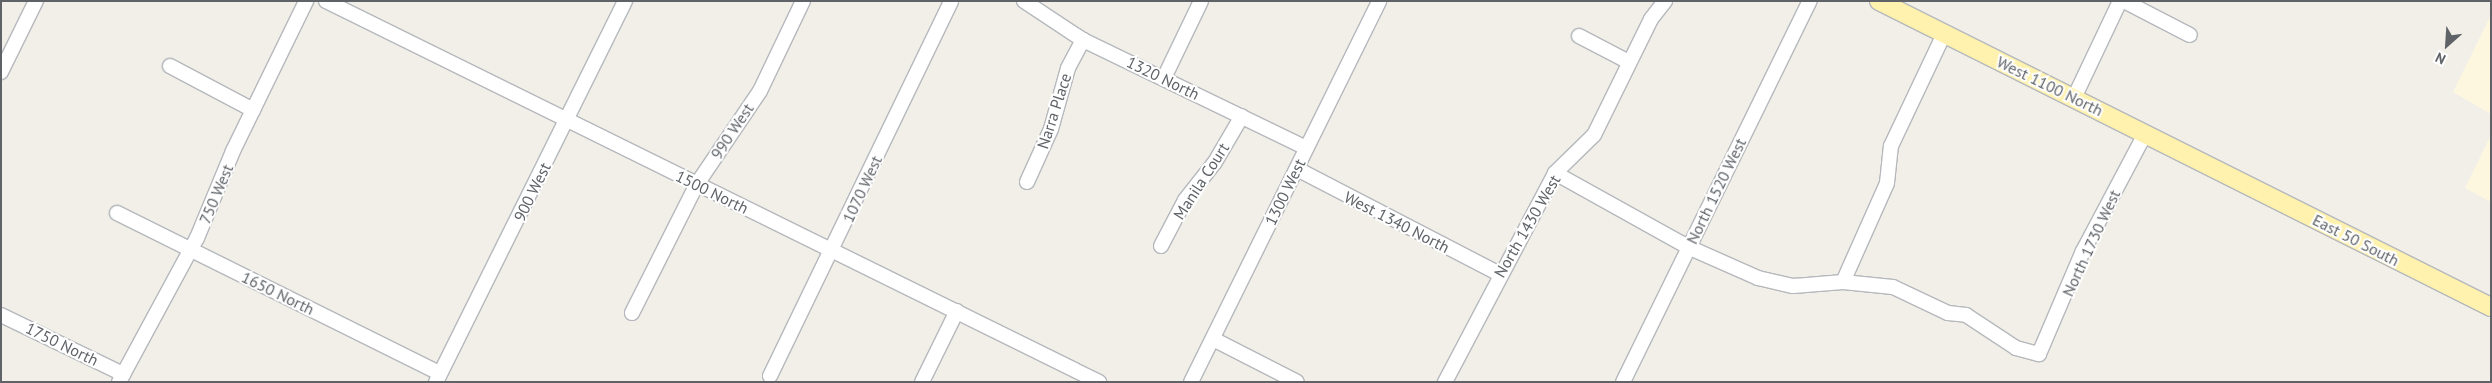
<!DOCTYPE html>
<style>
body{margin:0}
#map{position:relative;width:2492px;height:383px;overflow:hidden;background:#f1efe8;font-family:"PT Sans",sans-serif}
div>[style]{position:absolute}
.commercial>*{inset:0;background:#fef7e0}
.roads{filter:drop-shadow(1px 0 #b5b8bc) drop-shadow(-1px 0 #b5b8bc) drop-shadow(0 1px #b5b8bc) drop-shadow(0 -1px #b5b8bc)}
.minor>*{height:14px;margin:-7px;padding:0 7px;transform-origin:7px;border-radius:7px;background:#fff}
.major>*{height:18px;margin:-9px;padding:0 9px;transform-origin:9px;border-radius:9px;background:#fff2af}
span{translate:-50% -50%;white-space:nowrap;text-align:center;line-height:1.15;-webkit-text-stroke:4px #fff;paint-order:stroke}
.street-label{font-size:16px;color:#5f6368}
.frame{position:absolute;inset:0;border:2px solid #5f6368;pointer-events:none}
.north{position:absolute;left:2422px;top:20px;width:50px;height:50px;-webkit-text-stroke:4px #fff;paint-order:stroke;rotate:206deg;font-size:14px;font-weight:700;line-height:20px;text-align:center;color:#5f6368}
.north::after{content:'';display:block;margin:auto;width:18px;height:22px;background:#5f6368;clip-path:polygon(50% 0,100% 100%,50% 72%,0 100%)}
</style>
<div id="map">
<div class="commercial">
<div style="clip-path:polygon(2491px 15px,2491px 114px,2453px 92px)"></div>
<div style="clip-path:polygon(2491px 135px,2491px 202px,2465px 188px)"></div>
</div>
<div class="roads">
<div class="minor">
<div style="left:326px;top:1px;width:862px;rotate:26.24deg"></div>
<div style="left:1024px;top:1px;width:71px;rotate:33.5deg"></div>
<div style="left:1083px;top:40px;width:248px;rotate:25.8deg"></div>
<div style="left:2124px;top:1px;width:74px;rotate:27.3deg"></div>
<div style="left:1579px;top:36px;width:56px;rotate:27.5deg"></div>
<div style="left:170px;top:66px;width:94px;rotate:27.9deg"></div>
<div style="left:1px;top:72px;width:79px;rotate:-63.8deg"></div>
<div style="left:1164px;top:78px;width:85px;rotate:-64.3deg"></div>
<div style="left:2074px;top:98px;width:107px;rotate:-64.6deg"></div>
<div style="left:1297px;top:169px;width:226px;rotate:27.4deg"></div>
<div style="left:1555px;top:173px;width:152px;rotate:29.1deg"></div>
<div style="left:1688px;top:247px;width:77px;rotate:23.9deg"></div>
<div style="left:1758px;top:278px;width:36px;rotate:13deg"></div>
<div style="left:1793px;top:286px;width:50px;rotate:-4.6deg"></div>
<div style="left:1843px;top:282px;width:50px;rotate:5.7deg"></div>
<div style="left:1893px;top:287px;width:61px;rotate:25.3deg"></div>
<div style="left:1948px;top:313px;width:18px;rotate:6deg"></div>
<div style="left:1966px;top:315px;width:60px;rotate:33.4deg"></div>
<div style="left:2016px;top:348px;width:24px;rotate:15deg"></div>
<div style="left:2039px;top:354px;width:112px;rotate:-66.9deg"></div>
<div style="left:2083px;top:251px;width:132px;rotate:-62.1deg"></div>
<div style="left:1027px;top:182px;width:58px;rotate:-65.6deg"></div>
<div style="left:1051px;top:129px;width:63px;rotate:-74.4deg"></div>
<div style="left:1068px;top:68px;width:32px;rotate:-62deg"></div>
<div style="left:117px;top:213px;width:360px;rotate:26.4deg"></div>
<div style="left:1161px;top:246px;width:52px;rotate:-62.4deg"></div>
<div style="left:1185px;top:200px;width:48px;rotate:-51.7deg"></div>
<div style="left:1215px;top:162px;width:53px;rotate:-59.6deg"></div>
<div style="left:1843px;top:282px;width:108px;rotate:-66deg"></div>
<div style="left:1887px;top:183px;width:37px;rotate:-84deg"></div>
<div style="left:1891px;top:146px;width:124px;rotate:-64.7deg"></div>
<div style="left:632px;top:313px;width:144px;rotate:-63.3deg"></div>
<div style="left:697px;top:184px;width:112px;rotate:-55.9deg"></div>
<div style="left:760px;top:91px;width:100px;rotate:-64.5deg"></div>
<div style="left:1px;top:315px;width:136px;rotate:25.8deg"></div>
<div style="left:1213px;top:339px;width:94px;rotate:27.1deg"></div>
<div style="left:770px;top:376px;width:416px;rotate:-64.2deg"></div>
<div style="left:119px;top:382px;width:164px;rotate:-61.6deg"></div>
<div style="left:197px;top:238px;width:94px;rotate:-67.5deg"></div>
<div style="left:233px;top:151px;width:167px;rotate:-64deg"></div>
<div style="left:436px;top:382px;width:425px;rotate:-63.6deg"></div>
<div style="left:922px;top:382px;width:79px;rotate:-63.8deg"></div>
<div style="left:1191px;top:382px;width:425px;rotate:-63.7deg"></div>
<div style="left:1445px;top:382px;width:236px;rotate:-62.2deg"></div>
<div style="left:1555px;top:173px;width:54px;rotate:-44.3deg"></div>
<div style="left:1594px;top:135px;width:129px;rotate:-63.8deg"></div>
<div style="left:1651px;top:19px;width:23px;rotate:-52deg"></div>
<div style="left:1623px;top:382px;width:424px;rotate:-63.9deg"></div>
</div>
<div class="major">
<div style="left:1879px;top:1px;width:684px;rotate:26.57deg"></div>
</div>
</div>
<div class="street-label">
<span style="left:1163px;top:78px;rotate:26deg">1320 North</span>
<span style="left:2050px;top:86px;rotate:26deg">West 1100 North</span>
<span style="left:1054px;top:111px;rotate:-72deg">Narra Place</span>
<span style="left:732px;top:131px;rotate:-56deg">990 West</span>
<span style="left:1201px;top:181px;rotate:-57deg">Manila Court</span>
<span style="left:862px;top:189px;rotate:-65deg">1070 West</span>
<span style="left:1716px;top:191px;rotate:-64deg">North 1520 West</span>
<span style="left:532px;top:192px;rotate:-64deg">900 West</span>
<span style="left:712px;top:192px;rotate:26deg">1500 North</span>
<span style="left:1285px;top:192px;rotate:-64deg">1300 West</span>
<span style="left:216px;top:194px;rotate:-67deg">750 West</span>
<span style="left:1397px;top:222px;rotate:27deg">West 1340 North</span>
<span style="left:1527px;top:226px;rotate:-60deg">North 1430 West</span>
<span style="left:2356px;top:240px;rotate:27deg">East 50 South</span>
<span style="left:2091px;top:243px;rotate:-65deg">North 1730 West</span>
<span style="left:278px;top:293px;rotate:26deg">1650 North</span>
<span style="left:62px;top:344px;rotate:26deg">1750 North</span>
</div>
<div class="frame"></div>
<div class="north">N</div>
</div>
